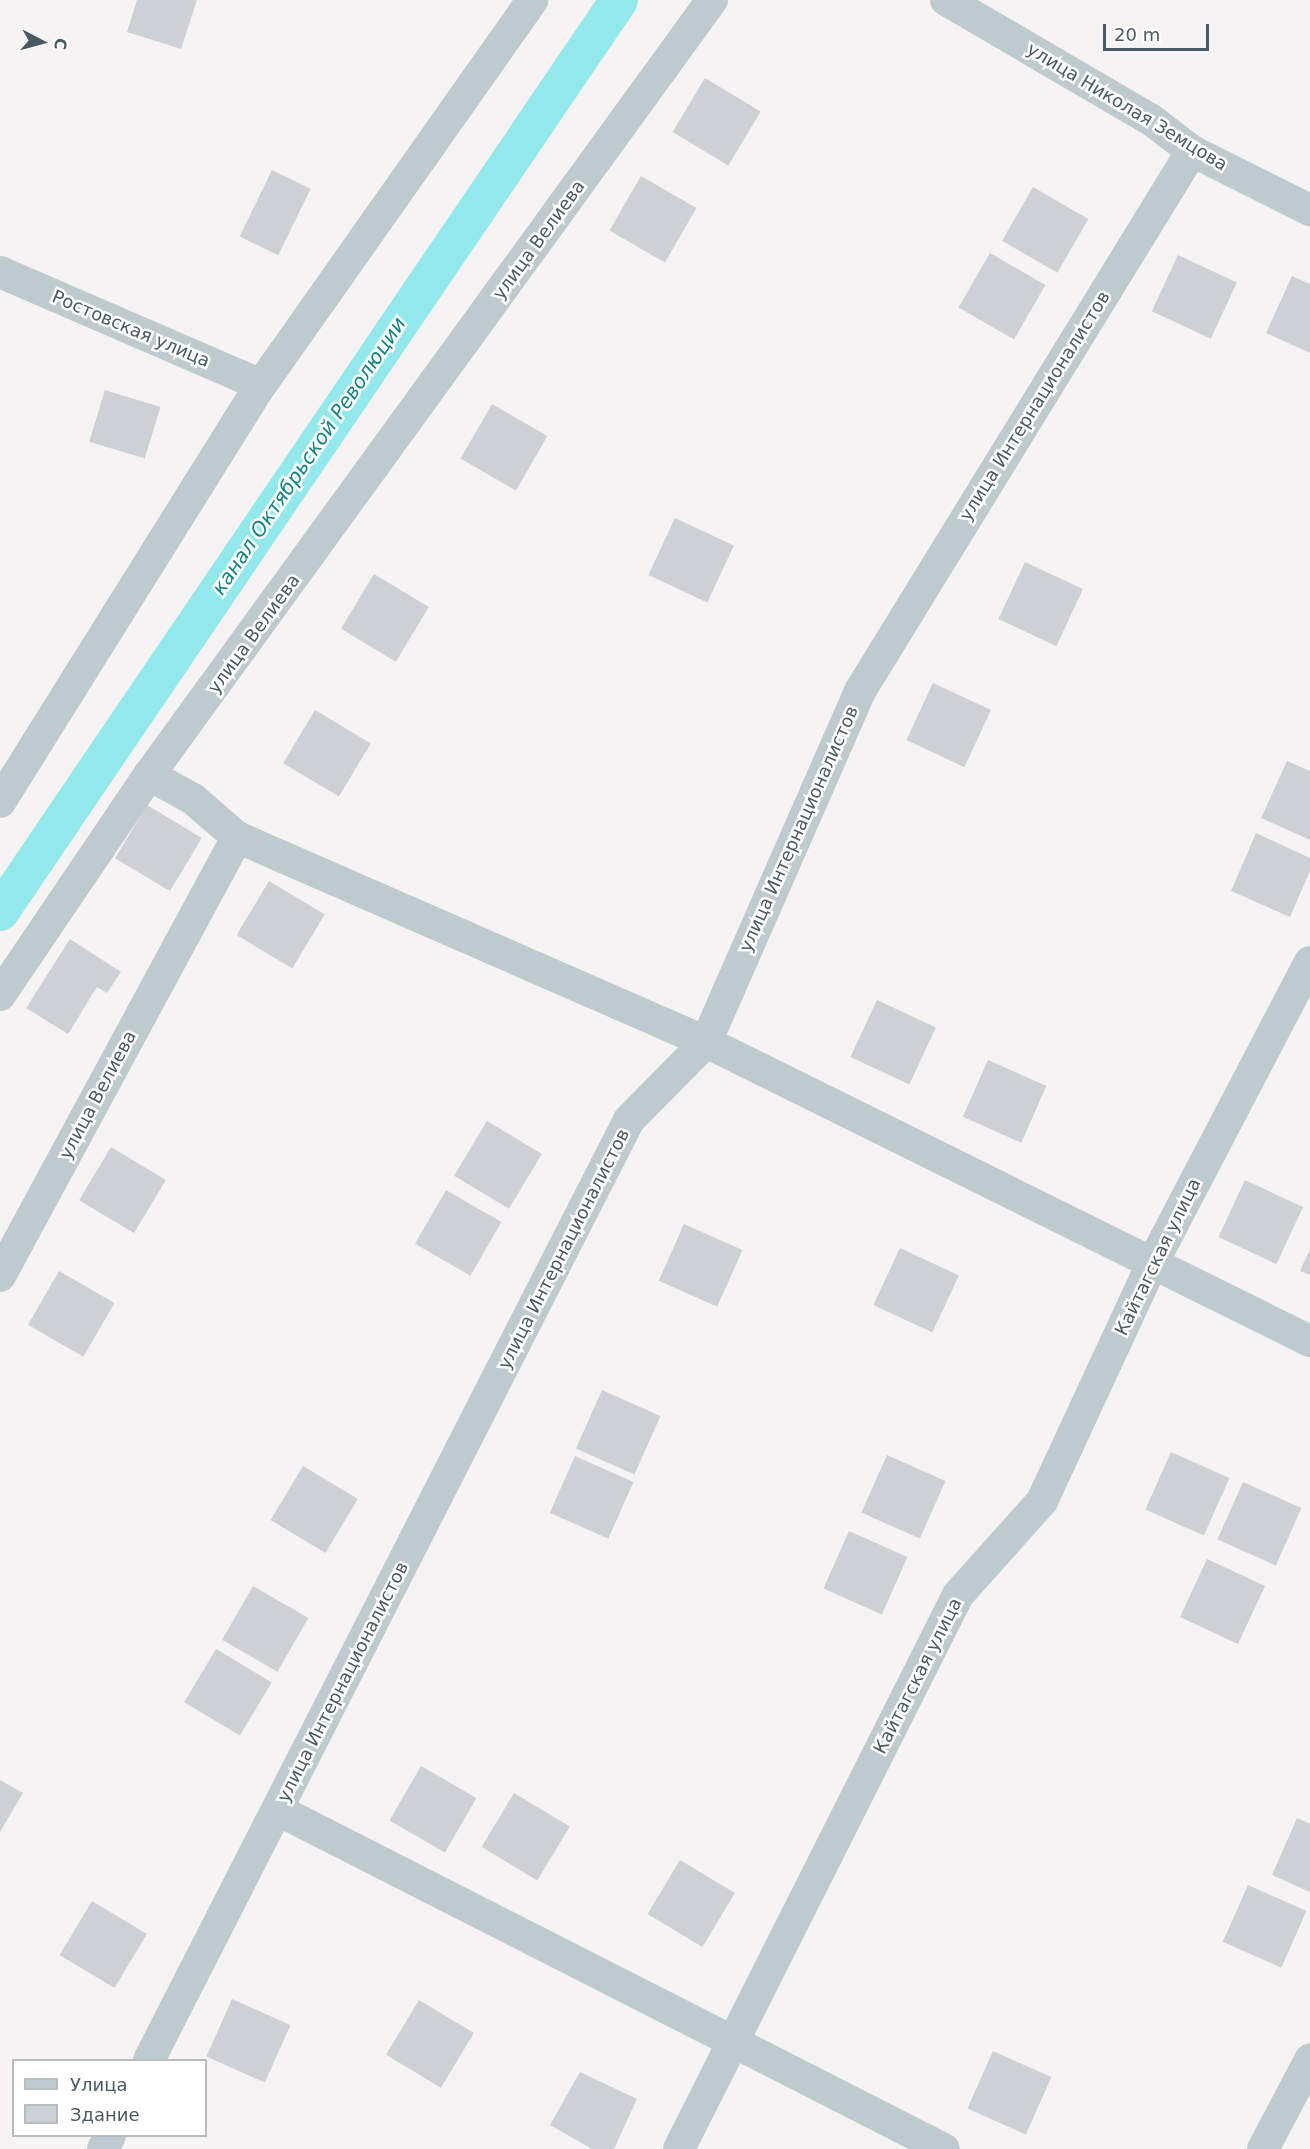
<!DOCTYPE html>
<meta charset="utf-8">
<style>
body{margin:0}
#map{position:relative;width:1310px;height:2149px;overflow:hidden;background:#f5f3f3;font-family:"DejaVu Sans",sans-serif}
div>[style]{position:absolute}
.canal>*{height:38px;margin:-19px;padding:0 19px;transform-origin:19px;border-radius:19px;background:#93e8eb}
.building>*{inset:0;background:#cdd1d5;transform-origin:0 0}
.minor>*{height:32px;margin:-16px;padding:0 16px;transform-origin:16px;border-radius:16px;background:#bfcace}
span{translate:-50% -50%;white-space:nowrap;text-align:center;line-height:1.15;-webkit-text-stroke:5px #fff;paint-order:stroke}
.street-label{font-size:18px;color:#4b5a60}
.water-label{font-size:20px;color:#118286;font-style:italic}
.legend{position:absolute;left:12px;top:2059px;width:195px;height:78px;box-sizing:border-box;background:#fff;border:2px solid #b7bdbf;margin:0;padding:8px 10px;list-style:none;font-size:18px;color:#4b5a60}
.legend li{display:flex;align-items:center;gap:12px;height:30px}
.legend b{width:30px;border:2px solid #b7bdbf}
.north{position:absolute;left:12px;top:12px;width:60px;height:60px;-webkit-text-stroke:4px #fff;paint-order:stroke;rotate:96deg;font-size:16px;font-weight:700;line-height:24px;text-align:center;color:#4b5a60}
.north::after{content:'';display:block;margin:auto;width:21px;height:27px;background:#4b5a60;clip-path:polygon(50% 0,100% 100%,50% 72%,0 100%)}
.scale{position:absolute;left:1103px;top:24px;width:106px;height:27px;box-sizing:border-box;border:3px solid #4b5a60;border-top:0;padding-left:8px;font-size:18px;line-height:21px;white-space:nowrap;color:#4b5a60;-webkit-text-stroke:4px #fff;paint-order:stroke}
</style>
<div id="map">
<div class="canal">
<div style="left:0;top:912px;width:1102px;rotate:-55.83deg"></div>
</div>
<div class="building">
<div style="clip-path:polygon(137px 0,197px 0,181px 49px,127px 32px)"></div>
<div style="left:705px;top:78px;width:65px;height:63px;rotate:31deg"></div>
<div style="left:272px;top:170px;width:43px;height:74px;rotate:26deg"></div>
<div style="left:641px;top:176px;width:64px;height:63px;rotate:30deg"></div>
<div style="left:1033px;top:187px;width:64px;height:62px;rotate:30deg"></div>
<div style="left:990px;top:253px;width:64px;height:63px;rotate:30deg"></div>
<div style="left:1178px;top:255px;width:65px;height:62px;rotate:25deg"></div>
<div style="clip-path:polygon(1292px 276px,1310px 284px,1310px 353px,1266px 333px)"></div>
<div style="left:105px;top:390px;width:58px;height:54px;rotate:17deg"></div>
<div style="left:492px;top:404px;width:64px;height:63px;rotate:30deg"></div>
<div style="left:675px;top:518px;width:65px;height:63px;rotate:25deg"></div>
<div style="left:1025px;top:562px;width:64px;height:63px;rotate:25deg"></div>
<div style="left:374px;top:574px;width:64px;height:64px;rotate:31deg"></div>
<div style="left:933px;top:683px;width:64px;height:63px;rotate:25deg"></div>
<div style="left:315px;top:710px;width:65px;height:62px;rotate:31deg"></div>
<div style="clip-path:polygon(1287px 761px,1310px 771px,1310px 840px,1261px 818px)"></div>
<div style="left:147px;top:805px;width:64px;height:62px;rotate:31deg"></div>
<div style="clip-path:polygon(1256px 833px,1310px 858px,1310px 871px,1290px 917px,1231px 891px)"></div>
<div style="left:269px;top:881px;width:65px;height:63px;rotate:31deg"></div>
<div style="clip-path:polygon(70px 939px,121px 972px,107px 993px,97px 987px,68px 1034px,26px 1008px)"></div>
<div style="left:877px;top:1000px;width:65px;height:63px;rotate:25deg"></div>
<div style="left:988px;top:1060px;width:64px;height:62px;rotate:24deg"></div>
<div style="left:487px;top:1121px;width:64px;height:64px;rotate:31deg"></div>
<div style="left:111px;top:1147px;width:64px;height:62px;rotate:31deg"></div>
<div style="left:1245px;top:1180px;width:64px;height:63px;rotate:25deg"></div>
<div style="left:446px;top:1190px;width:64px;height:62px;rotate:30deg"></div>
<div style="left:684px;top:1224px;width:64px;height:62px;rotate:24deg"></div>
<div style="left:900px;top:1248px;width:65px;height:63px;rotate:25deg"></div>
<div style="clip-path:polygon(1310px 1249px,1310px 1275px,1300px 1271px)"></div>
<div style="left:59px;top:1271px;width:64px;height:62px;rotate:30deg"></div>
<div style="left:602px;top:1390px;width:64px;height:64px;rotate:24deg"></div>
<div style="left:1171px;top:1452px;width:64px;height:63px;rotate:24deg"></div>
<div style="left:887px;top:1455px;width:64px;height:63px;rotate:24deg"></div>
<div style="left:575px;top:1456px;width:64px;height:62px;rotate:24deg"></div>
<div style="left:303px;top:1466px;width:64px;height:63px;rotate:31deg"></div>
<div style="left:1243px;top:1482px;width:64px;height:63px;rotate:24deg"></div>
<div style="left:849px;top:1531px;width:64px;height:63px;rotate:24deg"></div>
<div style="left:1207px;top:1559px;width:64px;height:64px;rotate:25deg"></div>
<div style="left:253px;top:1586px;width:64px;height:62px;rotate:30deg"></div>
<div style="left:216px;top:1649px;width:65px;height:62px;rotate:31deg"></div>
<div style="left:421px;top:1766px;width:64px;height:63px;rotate:30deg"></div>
<div style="clip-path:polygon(0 1780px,23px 1793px,0 1832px)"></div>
<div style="left:514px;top:1793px;width:65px;height:63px;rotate:31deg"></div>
<div style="clip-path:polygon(1297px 1818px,1310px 1824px,1310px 1892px,1272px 1875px)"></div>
<div style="left:680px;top:1860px;width:64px;height:63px;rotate:31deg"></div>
<div style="left:1248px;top:1885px;width:64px;height:62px;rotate:24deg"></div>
<div style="left:92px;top:1901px;width:64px;height:63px;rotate:31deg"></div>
<div style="left:232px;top:1999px;width:64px;height:63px;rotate:24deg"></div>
<div style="left:419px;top:2000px;width:64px;height:64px;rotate:31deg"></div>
<div style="left:993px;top:2051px;width:64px;height:63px;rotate:24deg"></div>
<div style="clip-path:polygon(580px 2072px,637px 2099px,614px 2149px,592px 2149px,550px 2125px)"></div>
</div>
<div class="minor">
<div style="left:946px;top:0;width:236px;rotate:30.3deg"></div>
<div style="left:1150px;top:119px;width:53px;rotate:37.3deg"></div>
<div style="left:1192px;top:151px;width:132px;rotate:26.6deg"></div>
<div style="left:0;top:272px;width:284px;rotate:23.4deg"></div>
<div style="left:0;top:802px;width:492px;rotate:-58deg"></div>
<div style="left:261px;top:385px;width:471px;rotate:-54.8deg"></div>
<div style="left:237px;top:837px;width:512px;rotate:23.61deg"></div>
<div style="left:706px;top:1042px;width:674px;rotate:26.34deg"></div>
<div style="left:0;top:995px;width:266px;rotate:-55.9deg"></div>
<div style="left:0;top:1276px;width:499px;rotate:-61.6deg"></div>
<div style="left:237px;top:837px;width:58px;rotate:-139.2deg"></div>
<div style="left:193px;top:799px;width:50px;rotate:-151.4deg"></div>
<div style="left:149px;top:775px;width:958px;rotate:-54deg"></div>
<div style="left:278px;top:1810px;width:747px;rotate:26.98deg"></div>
<div style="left:149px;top:2060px;width:1055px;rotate:-62.95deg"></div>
<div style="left:629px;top:1120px;width:110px;rotate:-45.4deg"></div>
<div style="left:706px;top:1042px;width:383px;rotate:-66.3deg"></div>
<div style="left:860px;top:691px;width:634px;rotate:-58.42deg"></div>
<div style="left:103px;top:2149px;width:15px;rotate:-62deg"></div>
<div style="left:679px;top:2149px;width:620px;rotate:-63.27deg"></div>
<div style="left:958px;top:1595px;width:126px;rotate:-48.2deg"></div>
<div style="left:1042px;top:1501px;width:259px;rotate:-65.1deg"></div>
<div style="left:1151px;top:1266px;width:343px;rotate:-62.4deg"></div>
<div style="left:1263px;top:2149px;width:101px;rotate:-62.2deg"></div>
</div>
<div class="street-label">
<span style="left:1127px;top:107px;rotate:31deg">улица Николая Земцова</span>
<span style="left:539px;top:240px;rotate:-54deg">улица Велиева</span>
<span style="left:131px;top:329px;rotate:23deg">Ростовская улица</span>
<span style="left:1035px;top:406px;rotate:-58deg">улица Интернационалистов</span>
<span style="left:254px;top:634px;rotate:-54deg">улица Велиева</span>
<span style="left:799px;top:829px;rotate:-66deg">улица Интернационалистов</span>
<span style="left:98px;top:1095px;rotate:-62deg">улица Велиева</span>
<span style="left:564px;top:1249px;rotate:-63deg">улица Интернационалистов</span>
<span style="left:1158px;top:1257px;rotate:-64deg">Кайтагская улица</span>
<span style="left:918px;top:1676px;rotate:-63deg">Кайтагская улица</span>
<span style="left:343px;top:1682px;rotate:-63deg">улица Интернационалистов</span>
</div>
<div class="water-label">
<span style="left:309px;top:456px;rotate:-56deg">канал Октябрьской Революции</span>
</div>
<ul class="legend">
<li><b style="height:8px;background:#bfcace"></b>Улица</li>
<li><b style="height:16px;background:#cdd1d5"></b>Здание</li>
</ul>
<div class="north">С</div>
<div class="scale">20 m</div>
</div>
